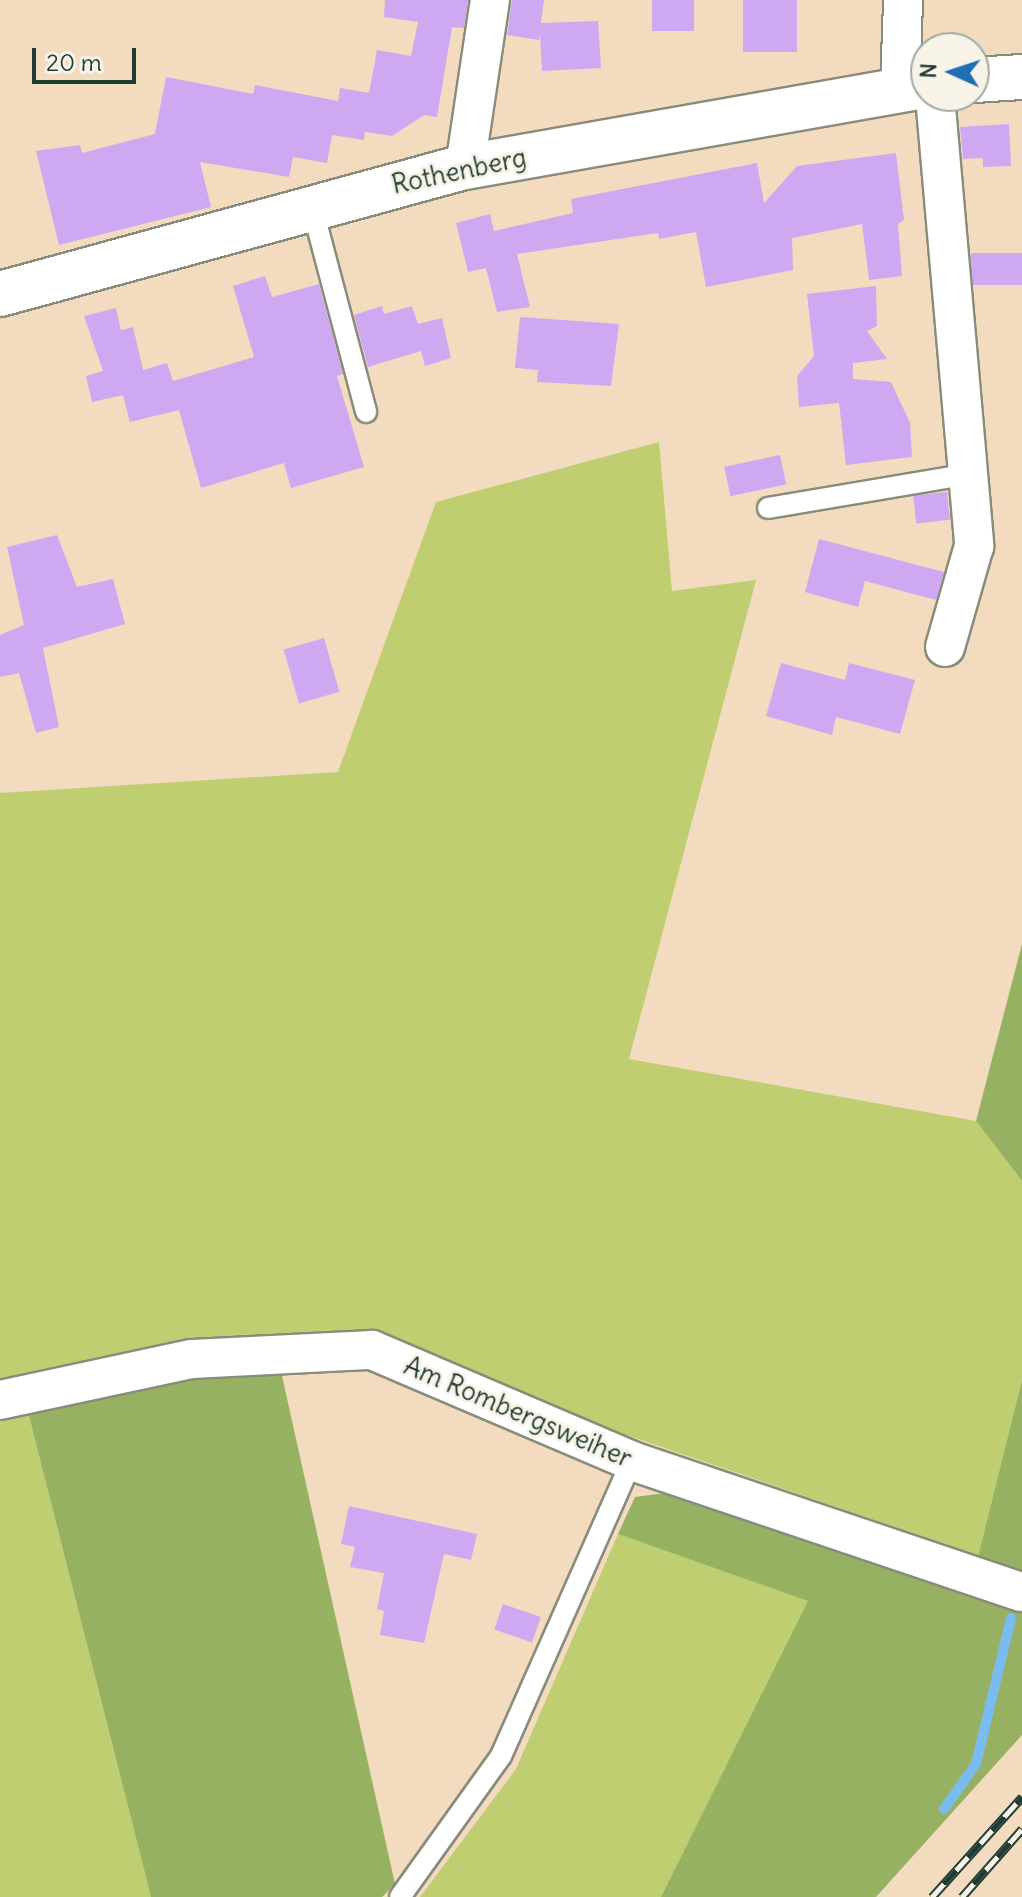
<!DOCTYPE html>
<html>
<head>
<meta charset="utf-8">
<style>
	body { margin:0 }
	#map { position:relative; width:1022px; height:1897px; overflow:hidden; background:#f3dbbf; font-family:Delius,sans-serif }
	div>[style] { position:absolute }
	.green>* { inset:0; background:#bfce70 }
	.forest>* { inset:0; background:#97b162 }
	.stream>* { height:10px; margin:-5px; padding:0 5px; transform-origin:5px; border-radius:5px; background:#7bbcf0 }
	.building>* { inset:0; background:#cea9f2; transform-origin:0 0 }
	.roads { filter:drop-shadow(2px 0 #898c7a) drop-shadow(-2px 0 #898c7a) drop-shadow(0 2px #898c7a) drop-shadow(0 -2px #898c7a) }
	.lane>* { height:20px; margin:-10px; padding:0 10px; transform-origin:10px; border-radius:10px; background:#fff }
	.street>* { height:38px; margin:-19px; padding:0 19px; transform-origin:19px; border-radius:19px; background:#fff }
	.secondary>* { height:44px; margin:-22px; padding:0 22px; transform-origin:22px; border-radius:22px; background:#fff }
	.rail>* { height:9px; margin-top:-4.5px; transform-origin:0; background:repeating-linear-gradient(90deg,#f7f3e8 0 18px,#1f3d34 0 36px); box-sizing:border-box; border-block:2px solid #1f3d34 }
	span { translate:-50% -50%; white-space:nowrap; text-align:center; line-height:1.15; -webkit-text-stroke:6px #f7f3e8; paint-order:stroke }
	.street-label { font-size:26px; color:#1f3d34 }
	.north { position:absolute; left:910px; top:32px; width:80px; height:80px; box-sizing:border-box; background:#f7f3e8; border:2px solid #a1aaa0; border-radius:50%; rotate:273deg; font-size:22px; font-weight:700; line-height:32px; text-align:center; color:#1f3d34 }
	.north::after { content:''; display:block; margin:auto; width:28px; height:36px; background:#1f6fb2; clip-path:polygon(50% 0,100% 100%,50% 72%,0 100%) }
	.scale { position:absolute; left:32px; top:48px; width:104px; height:36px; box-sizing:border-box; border:4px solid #1f3d34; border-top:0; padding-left:10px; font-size:24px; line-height:28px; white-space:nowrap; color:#1f3d34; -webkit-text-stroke:6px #f7f3e8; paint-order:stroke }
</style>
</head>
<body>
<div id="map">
	<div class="green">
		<i style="clip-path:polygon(659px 442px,672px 591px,756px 580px,629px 1059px,976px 1121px,1022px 1181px,1022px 1380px,980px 1556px,603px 1427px,373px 1332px,176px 1342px,0 1386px,0 793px,338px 772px,436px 502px)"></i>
		<i style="clip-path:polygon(27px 1408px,151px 1897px,0 1897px,0 1415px)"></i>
		<i style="clip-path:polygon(618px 1534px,809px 1601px,661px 1897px,420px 1897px,516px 1769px)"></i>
	</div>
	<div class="forest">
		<i style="clip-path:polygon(1022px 944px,1022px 1181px,976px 1121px)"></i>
		<i style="clip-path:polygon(280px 1367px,395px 1884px,382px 1897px,151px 1897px,27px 1408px,193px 1372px)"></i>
		<i style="clip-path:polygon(1022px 1380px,1022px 1735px,876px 1897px,661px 1897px,808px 1601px,618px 1534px,635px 1497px,672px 1492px,970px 1590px)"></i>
	</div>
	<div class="stream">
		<i style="left:944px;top:1809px;width:55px;rotate:-54.6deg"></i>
		<i style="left:976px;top:1764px;width:150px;rotate:-76.5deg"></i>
	</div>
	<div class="building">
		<i style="clip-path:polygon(385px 0,468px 0,464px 28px,452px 27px,437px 117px,424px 115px,392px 136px,365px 132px,364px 140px,332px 135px,327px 163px,293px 157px,289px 177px,200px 162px,211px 207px,59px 245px,36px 151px,80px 145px,82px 153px,155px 134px,166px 77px,253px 94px,255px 85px,338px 101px,340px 88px,369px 93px,377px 50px,411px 56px,418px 22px,384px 17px)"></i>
		<i style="clip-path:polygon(512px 0,544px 0,541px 23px,598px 21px,601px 68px,542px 71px,540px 34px,539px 40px,507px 35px)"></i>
		<i style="left:652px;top:0;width:42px;height:31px"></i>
		<i style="left:743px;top:0;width:54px;height:52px"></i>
		<i style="clip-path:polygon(1009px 124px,1011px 166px,983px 167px,983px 158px,963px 159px,960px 127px)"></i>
		<i style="clip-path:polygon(896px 153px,904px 220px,898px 224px,902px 276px,869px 280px,862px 224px,792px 238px,793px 270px,706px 287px,696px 232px,659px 239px,658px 233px,517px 254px,530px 307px,497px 312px,486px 268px,468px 272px,456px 223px,490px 214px,494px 231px,573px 213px,571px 199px,757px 163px,764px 203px,797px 166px)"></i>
		<i style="left:1022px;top:253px;width:32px;height:51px;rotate:90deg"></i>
		<i style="clip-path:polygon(265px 276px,272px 297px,319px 284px,343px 374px,337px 376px,364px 467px,291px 488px,284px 463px,201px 488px,179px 410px,130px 422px,123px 395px,92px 402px,86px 376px,103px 371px,84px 316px,116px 308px,121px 330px,133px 327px,143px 370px,167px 363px,173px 381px,254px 357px,233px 286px)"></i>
		<i style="clip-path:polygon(876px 286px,877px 326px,867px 331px,887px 359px,853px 363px,853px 379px,891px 382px,910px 423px,912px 457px,846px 465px,839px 403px,799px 407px,797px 376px,814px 356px,807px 294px)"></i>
		<i style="clip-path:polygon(382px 306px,384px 314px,412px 306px,418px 324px,442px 318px,451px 358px,425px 366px,421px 351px,368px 367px,354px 315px)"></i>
		<i style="clip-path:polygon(520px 317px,619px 324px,611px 386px,537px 382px,538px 370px,515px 368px)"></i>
		<i style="left:780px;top:455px;width:30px;height:57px;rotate:78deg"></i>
		<i style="left:947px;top:492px;width:28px;height:34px;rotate:84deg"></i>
		<i style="clip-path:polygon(57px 535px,77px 587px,113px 579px,125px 624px,43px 648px,59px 727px,36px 733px,19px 673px,0 677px,0 635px,24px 625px,7px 547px)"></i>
		<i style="clip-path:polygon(819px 539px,944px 572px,936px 600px,865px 581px,858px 607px,805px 592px)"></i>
		<i style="left:324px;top:638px;width:56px;height:42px;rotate:74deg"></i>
		<i style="clip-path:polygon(781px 663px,845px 680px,849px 663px,915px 680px,900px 734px,836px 717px,832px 735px,766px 716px)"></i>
		<i style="clip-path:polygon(349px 1506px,477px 1534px,471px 1560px,444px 1554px,424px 1643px,380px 1635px,384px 1611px,377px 1609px,384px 1573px,350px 1567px,355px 1547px,341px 1544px)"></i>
		<i style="left:503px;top:1604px;width:40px;height:27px;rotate:19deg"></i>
	</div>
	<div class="roads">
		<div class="lane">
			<i style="left:312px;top:207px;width:212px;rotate:75.2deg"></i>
			<i style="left:768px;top:508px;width:204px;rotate:-9.6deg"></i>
			<i style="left:400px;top:1897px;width:173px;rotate:-54.4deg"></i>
			<i style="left:501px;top:1756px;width:323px;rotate:-66.1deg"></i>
		</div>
		<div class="street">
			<i style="left:900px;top:88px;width:88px;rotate:-88deg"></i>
			<i style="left:935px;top:96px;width:452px;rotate:85deg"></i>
			<i style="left:974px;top:546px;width:105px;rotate:106deg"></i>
			<i style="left:465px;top:167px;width:169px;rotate:-81.5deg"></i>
			<i style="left:0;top:1400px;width:196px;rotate:-12.1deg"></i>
			<i style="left:192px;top:1359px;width:180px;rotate:-2.9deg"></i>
			<i style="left:372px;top:1350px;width:283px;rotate:23.1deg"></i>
			<i style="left:632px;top:1461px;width:411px;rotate:18.6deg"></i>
		</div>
		<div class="secondary">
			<i style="left:974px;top:80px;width:48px;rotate:-3.6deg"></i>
			<i style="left:0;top:294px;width:482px;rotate:-15.3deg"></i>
			<i style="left:465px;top:167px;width:468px;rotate:-10deg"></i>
		</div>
	</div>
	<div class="rail">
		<i style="left:932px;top:1897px;width:135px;rotate:-48deg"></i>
		<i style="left:962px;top:1897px;width:91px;rotate:-48.6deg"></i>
	</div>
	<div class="street-label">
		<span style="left:459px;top:171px;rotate:-12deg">Rothenberg</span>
		<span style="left:518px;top:1412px;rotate:23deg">Am Rombergsweiher</span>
	</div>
	<div class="north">N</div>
	<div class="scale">20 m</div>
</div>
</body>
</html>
